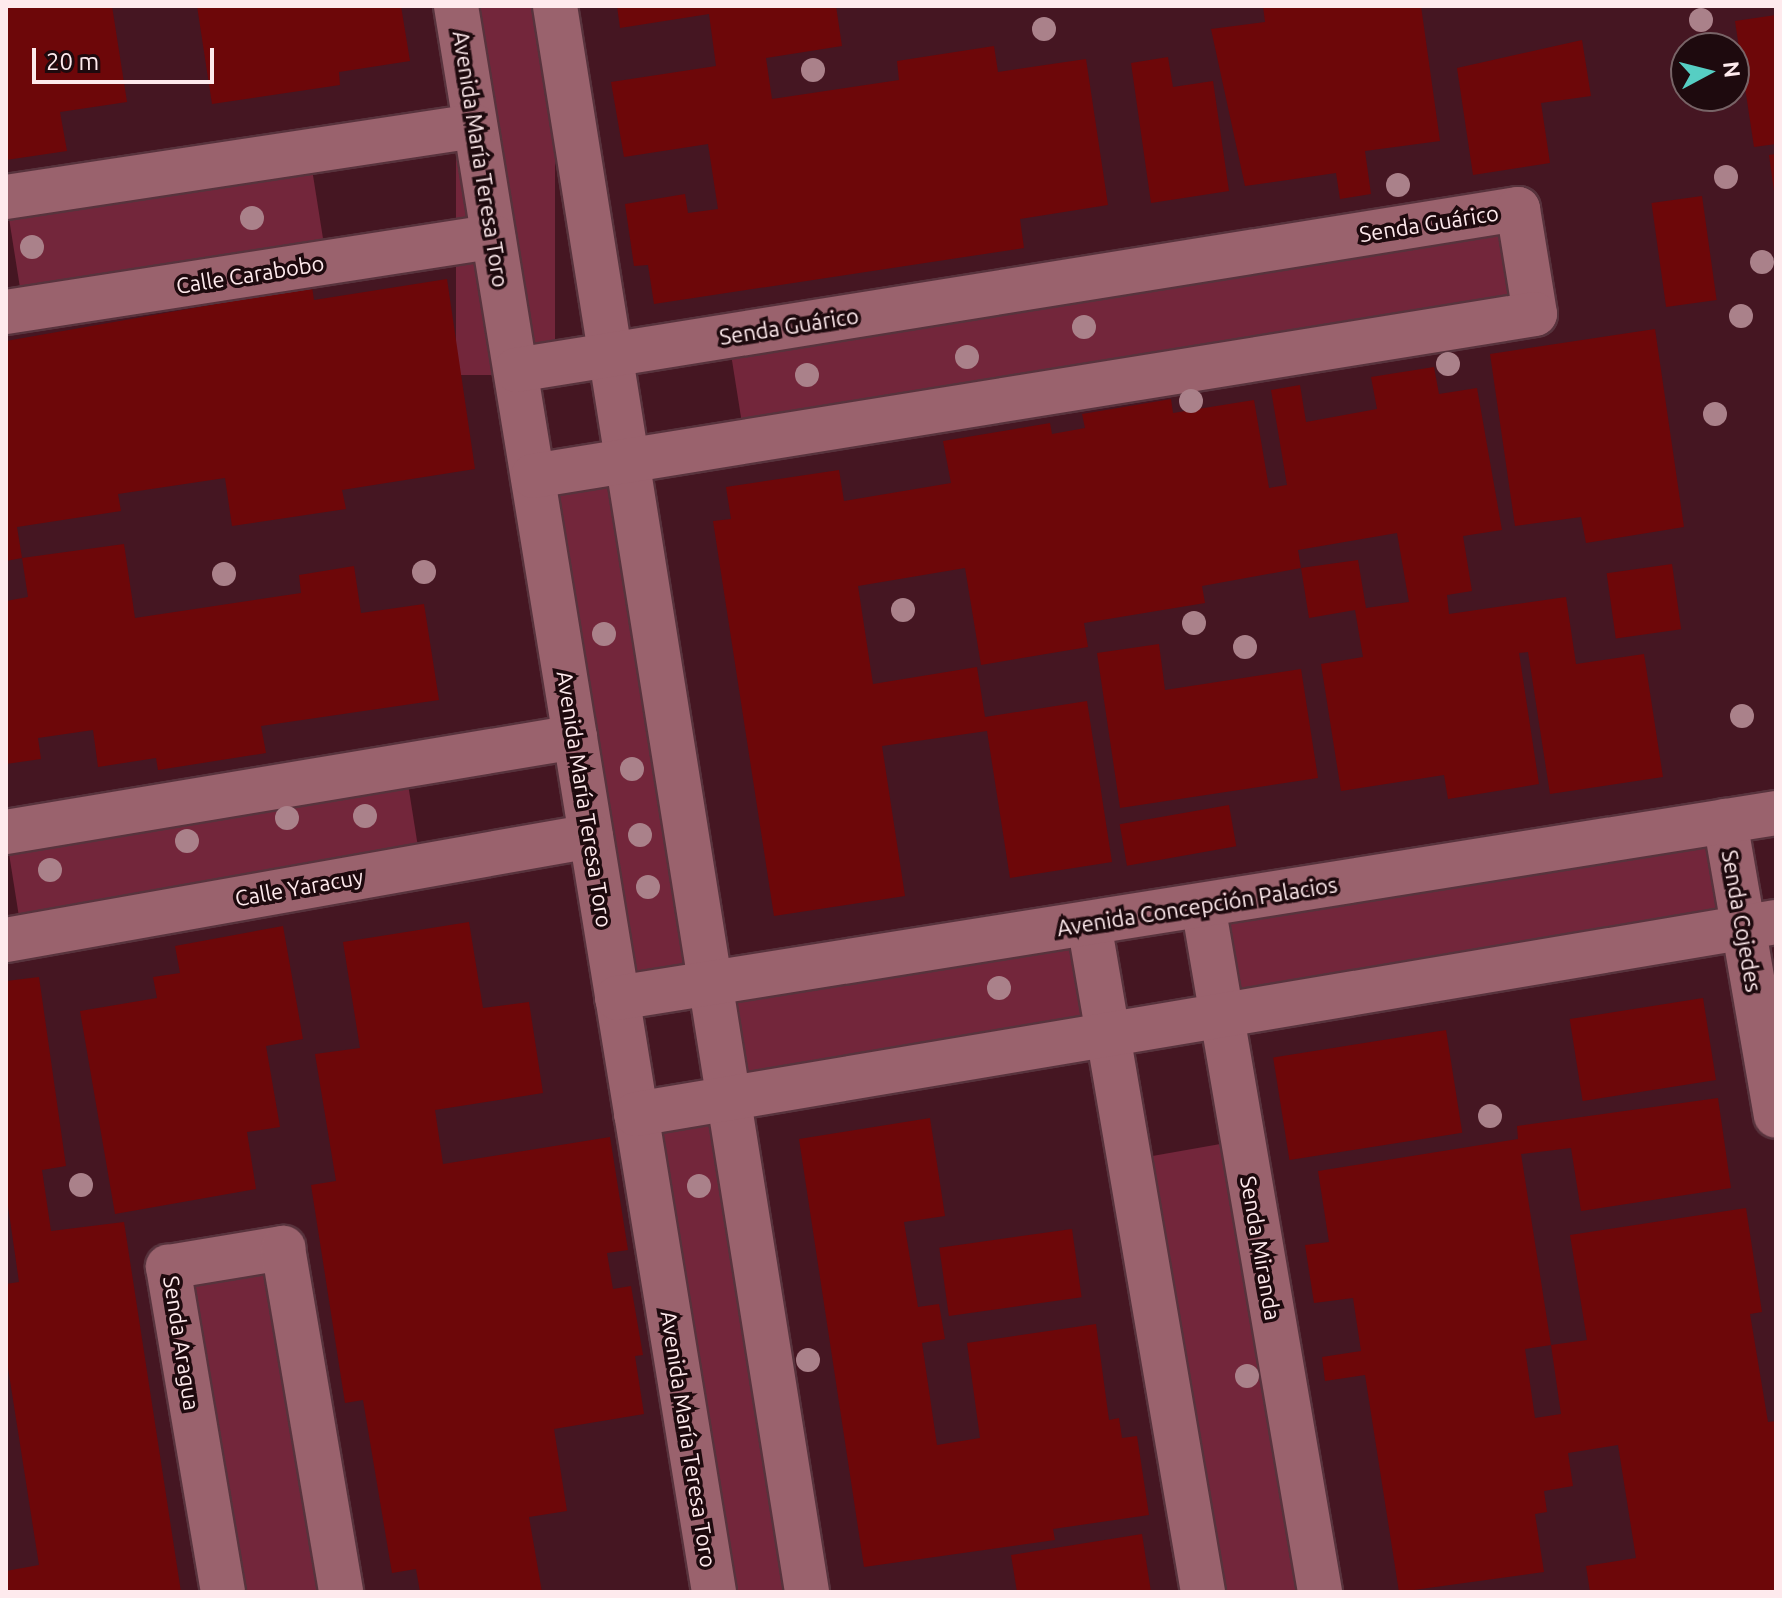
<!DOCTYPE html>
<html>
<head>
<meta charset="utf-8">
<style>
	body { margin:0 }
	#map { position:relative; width:1782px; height:1598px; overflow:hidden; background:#451622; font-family:Ubuntu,sans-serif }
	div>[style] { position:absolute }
	.green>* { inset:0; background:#73263b; transform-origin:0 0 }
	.building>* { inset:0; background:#6d0709; transform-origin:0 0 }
	.roads { filter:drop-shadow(2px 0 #58333d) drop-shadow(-2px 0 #58333d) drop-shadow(0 2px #58333d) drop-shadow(0 -2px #58333d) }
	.minor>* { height:44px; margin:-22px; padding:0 22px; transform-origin:22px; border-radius:22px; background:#9a626d }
	.trees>* { width:24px; height:24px; margin:-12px; border-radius:50%; background:#aa818a }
	span { translate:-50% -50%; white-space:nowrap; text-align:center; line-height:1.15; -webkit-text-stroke:7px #1e0a0e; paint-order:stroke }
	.street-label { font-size:22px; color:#feeaed }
	.frame { position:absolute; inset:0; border:8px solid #feeaed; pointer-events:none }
	.north { position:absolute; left:1670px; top:32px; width:80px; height:80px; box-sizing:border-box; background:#1e0a0e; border:2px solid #786467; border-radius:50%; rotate:83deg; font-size:22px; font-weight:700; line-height:32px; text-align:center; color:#feeaed }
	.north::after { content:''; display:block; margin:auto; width:28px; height:36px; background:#56cec3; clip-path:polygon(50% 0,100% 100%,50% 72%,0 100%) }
	.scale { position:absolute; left:32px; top:48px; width:182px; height:36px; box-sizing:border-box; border:4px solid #feeaed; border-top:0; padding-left:10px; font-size:24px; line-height:28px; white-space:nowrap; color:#feeaed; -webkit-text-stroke:6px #1e0a0e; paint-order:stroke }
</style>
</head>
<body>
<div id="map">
	<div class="green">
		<i style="left:456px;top:6px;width:99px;height:369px"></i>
		<i style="left:309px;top:150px;width:114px;height:307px;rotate:81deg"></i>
		<i style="left:1518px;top:209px;width:106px;height:800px;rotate:81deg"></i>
		<i style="clip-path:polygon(626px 462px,708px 983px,1089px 923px,1108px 1035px,727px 1099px,807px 1592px,713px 1592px,636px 1114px,727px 1099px,708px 984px,617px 998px,533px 476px)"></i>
		<i style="left:405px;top:765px;width:102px;height:405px;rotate:81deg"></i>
		<i style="left:1725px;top:821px;width:109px;height:529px;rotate:80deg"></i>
		<i style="left:1243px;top:1140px;width:459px;height:115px;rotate:80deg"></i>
		<i style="left:283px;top:1248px;width:349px;height:117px;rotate:80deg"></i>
	</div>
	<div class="building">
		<i style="clip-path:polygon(6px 6px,112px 6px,127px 102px,60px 112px,67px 151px,6px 160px)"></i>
		<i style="clip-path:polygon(197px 6px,401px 6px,410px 61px,339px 72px,340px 85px,212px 104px)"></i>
		<i style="clip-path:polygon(617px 6px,836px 6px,842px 46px,766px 58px,772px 99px,899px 80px,897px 61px,994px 46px,998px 72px,1086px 59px,1108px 205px,1020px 219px,1024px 248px,654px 304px,648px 265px,634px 266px,625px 204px,685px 194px,688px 213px,718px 209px,708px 144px,624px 157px,611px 82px,716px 66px,709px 14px,620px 28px)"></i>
		<i style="clip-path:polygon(1263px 6px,1421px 6px,1440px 141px,1365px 151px,1371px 194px,1340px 199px,1336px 173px,1245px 186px,1211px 29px,1265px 22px)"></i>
		<i style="clip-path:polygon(1776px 15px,1776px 144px,1754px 147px,1735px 21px)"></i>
		<i style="clip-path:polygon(1582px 40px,1591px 96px,1541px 103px,1550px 163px,1473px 175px,1457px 68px)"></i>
		<i style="clip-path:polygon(1168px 57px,1173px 87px,1213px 81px,1229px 191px,1151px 203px,1131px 63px)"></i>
		<i style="clip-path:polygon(1776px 154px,1776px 191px,1774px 191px,1769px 155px)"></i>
		<i style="left:1702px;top:196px;width:105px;height:51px;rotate:82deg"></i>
		<i style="clip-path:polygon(447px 279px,475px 469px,342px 490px,346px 509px,232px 526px,225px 478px,118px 494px,121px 511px,17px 527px,22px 558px,6px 561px,6px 341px,312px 287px,314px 300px)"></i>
		<i style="clip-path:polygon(1655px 329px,1684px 527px,1586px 543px,1581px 517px,1515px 526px,1490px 354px)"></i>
		<i style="clip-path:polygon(1434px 367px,1439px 394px,1477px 388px,1502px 530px,1463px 536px,1472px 591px,1447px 595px,1449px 614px,1566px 597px,1576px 664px,1644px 654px,1663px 777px,1550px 794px,1528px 652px,1519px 653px,1539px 784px,1448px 799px,1444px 775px,1341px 791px,1321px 664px,1363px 657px,1355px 610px,1309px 618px,1301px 568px,1358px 560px,1366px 608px,1409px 602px,1397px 533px,1298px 550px,1301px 568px,1202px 586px,1205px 603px,1084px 623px,1088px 647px,981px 665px,965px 568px,858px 586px,873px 684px,977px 667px,985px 717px,1087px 701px,1112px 862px,1010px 878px,987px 731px,882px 746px,905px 896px,774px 916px,713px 521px,731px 519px,726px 487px,839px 470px,844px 501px,951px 483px,943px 441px,1050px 423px,1052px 434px,1085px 428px,1082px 414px,1171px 399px,1173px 413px,1254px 400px,1269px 488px,1287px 485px,1271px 390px,1300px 385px,1306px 422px,1377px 409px,1371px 377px)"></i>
		<i style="clip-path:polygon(124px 544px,135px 618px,301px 593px,299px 575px,354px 566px,361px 613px,424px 604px,439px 700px,261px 726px,266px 753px,158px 770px,156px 758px,98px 767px,93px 730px,38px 738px,41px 759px,6px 764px,6px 601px,28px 597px,22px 558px)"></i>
		<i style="left:1672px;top:564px;width:66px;height:66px;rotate:82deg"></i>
		<i style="clip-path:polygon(1159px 644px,1165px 690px,1301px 669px,1318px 778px,1120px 808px,1097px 653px)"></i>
		<i style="left:1229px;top:805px;width:42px;height:111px;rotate:80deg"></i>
		<i style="clip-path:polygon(469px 922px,483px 1008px,529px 1002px,543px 1093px,435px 1110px,443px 1164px,610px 1137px,628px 1250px,607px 1253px,613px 1289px,631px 1286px,643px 1355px,635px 1356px,644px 1414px,554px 1429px,567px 1511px,529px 1517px,542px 1592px,420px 1592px,416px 1569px,392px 1573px,363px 1400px,345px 1403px,311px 1185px,336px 1181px,315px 1054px,360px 1048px,343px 942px)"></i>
		<i style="clip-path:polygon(283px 926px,303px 1039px,266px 1046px,280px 1127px,247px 1132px,256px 1189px,115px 1214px,80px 1011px,157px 998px,153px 977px,180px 973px,175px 946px)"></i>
		<i style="clip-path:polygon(39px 977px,66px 1166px,42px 1170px,51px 1231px,124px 1222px,181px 1592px,6px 1592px,6px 1571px,39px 1565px,6px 1355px,6px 1284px,19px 1282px,6px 1192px,6px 981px)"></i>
		<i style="left:1703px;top:998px;width:83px;height:135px;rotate:81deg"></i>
		<i style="left:1446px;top:1030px;width:104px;height:175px;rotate:81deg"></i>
		<i style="clip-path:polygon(1718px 1098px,1731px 1188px,1581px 1211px,1571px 1148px,1521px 1154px,1551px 1345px,1525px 1349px,1535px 1418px,1561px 1414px,1551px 1345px,1587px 1340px,1570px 1235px,1746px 1208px,1762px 1312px,1750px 1314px,1768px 1422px,1776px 1421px,1776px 1592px,1590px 1592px,1586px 1566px,1636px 1558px,1618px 1445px,1568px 1453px,1573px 1486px,1544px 1491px,1547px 1512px,1535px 1514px,1544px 1572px,1399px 1592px,1365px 1375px,1325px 1381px,1322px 1357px,1361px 1351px,1353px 1298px,1314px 1303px,1305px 1245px,1329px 1242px,1318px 1171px,1518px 1139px,1517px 1126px)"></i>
		<i style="clip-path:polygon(930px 1118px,945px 1216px,904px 1222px,918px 1307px,939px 1304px,945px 1339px,922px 1343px,937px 1445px,980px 1438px,967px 1343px,1096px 1324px,1109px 1420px,1119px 1418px,1122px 1438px,1137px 1436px,1149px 1515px,1053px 1529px,1055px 1540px,864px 1567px,799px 1139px)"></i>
		<i style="left:1072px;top:1229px;width:69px;height:134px;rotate:82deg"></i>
		<i style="clip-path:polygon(1142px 1534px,1151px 1592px,1017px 1592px,1011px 1555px)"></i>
	</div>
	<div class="roads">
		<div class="minor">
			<i style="left:456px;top:6px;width:1607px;rotate:80.76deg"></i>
			<i style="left:555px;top:6px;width:1606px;rotate:80.97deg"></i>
			<i style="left:6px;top:197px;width:474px;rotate:-8.6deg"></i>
			<i style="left:6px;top:312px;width:493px;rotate:-8.8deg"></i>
			<i style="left:516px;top:370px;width:1015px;rotate:-9.13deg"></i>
			<i style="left:1518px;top:209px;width:106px;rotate:80.8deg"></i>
			<i style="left:1535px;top:314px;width:1015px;rotate:170.82deg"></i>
			<i style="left:1725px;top:821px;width:299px;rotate:80.2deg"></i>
			<i style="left:6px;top:832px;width:577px;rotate:-9.48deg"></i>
			<i style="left:1203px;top:905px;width:697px;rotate:80.33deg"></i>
			<i style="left:1089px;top:923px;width:679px;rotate:80.33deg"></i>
			<i style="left:6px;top:940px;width:594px;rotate:-10.08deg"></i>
			<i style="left:617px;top:998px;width:1174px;rotate:-9.07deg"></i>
			<i style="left:636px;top:1114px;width:1156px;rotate:-9.56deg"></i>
			<i style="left:223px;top:1592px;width:330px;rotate:-99.6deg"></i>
			<i style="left:168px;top:1267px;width:117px;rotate:-9.4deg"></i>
			<i style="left:283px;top:1248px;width:349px;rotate:80.4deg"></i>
		</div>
	</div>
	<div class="trees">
		<i style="left:1701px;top:20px"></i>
		<i style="left:1044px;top:29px"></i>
		<i style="left:813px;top:70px"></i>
		<i style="left:1726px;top:177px"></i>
		<i style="left:1398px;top:185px"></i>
		<i style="left:252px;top:218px"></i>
		<i style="left:32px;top:247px"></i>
		<i style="left:1762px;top:262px"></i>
		<i style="left:1741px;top:316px"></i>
		<i style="left:1084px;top:327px"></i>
		<i style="left:967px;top:357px"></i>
		<i style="left:1448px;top:364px"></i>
		<i style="left:807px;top:375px"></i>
		<i style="left:1191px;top:401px"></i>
		<i style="left:1715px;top:414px"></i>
		<i style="left:424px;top:572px"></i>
		<i style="left:224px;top:574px"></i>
		<i style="left:903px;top:610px"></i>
		<i style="left:1194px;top:623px"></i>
		<i style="left:604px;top:634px"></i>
		<i style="left:1245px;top:647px"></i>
		<i style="left:1742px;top:716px"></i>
		<i style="left:632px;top:769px"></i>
		<i style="left:365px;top:816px"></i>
		<i style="left:287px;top:818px"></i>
		<i style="left:640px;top:835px"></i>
		<i style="left:187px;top:841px"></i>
		<i style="left:50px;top:870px"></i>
		<i style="left:648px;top:887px"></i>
		<i style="left:999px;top:988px"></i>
		<i style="left:1490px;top:1116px"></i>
		<i style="left:81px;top:1185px"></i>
		<i style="left:699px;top:1186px"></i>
		<i style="left:808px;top:1360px"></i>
		<i style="left:1247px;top:1376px"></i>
	</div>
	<div class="street-label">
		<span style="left:481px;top:159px;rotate:81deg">Avenida María Teresa Toro</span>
		<span style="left:1429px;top:223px;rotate:-9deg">Senda Guárico</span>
		<span style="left:250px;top:274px;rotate:-9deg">Calle Carabobo</span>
		<span style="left:789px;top:326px;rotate:-9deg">Senda Guárico</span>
		<span style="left:585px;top:799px;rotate:81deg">Avenida María Teresa Toro</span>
		<span style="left:299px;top:887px;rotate:-10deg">Calle Yaracuy</span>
		<span style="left:1197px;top:906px;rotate:-9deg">Avenida Concepción Palacios</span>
		<span style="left:1742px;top:921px;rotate:80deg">Senda Cojedes</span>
		<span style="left:1261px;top:1248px;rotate:80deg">Senda Miranda</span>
		<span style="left:182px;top:1343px;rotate:81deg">Senda Aragua</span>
		<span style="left:689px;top:1439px;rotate:81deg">Avenida María Teresa Toro</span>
	</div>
	<div class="frame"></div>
	<div class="north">N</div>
	<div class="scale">20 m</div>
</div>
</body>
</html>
